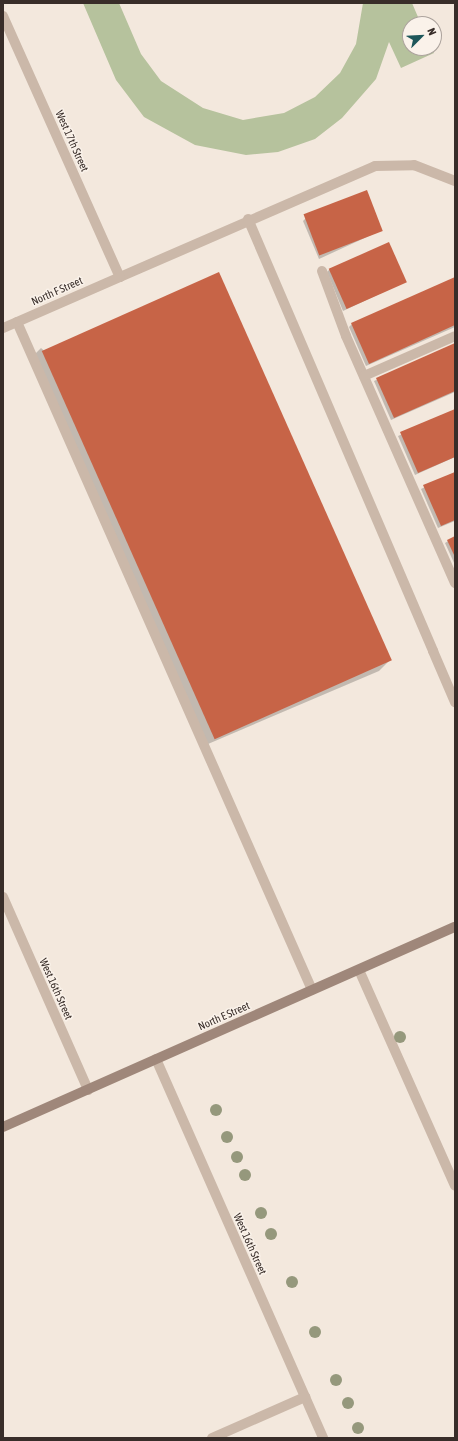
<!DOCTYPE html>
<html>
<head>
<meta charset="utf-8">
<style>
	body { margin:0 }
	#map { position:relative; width:458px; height:1441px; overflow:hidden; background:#f3e8dd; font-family:"Asap Condensed",sans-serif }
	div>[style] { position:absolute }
	.green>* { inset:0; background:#b6c29d }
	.shadow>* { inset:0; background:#0003 }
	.building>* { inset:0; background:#c76447; transform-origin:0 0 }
	.lane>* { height:10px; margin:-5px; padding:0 5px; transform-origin:5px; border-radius:5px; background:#cbb8a9 }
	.street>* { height:10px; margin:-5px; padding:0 5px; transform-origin:5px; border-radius:5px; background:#cbb8a9 }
	.secondary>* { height:10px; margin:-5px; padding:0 5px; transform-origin:5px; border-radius:5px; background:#9f877a }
	.trees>* { width:12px; height:12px; margin:-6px; border-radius:50%; background:#95987c }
	span { translate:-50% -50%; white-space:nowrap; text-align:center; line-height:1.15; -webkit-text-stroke:3px #faf2ea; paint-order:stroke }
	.street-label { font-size:11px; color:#382d29 }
	.frame { position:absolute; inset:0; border:4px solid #382d29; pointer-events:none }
	.north { position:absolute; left:402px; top:16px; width:40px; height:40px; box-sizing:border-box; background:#faf2ea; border:1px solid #aca39d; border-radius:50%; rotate:66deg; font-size:11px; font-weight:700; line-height:16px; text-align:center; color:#382d29 }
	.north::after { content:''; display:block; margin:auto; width:14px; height:18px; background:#1e575a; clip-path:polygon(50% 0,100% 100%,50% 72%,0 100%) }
</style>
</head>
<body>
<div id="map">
	<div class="green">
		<i style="clip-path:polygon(83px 3px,119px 3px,141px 54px,161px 81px,203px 108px,243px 120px,284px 113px,315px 97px,340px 73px,356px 44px,363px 3px,412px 3px,421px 24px,410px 24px,410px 48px,432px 48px,434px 53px,401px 68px,389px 42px,376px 79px,342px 118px,315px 139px,278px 152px,246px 155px,195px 145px,144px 117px,116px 80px)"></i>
	</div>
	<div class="shadow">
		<i style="clip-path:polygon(306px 218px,382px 230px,319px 259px,303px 221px)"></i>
		<i style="clip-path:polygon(329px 270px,405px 282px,343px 311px,327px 272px)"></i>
		<i style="clip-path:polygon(455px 278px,455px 327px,366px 366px,349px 327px,352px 324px)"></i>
		<i style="clip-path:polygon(455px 344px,455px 392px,391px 420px,374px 381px)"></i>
		<i style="clip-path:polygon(41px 348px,389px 661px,379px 671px,201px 747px,31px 358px)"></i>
		<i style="clip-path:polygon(455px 410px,455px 457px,415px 475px,398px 436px)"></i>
		<i style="clip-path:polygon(455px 472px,455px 521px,438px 528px,421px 489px)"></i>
		<i style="clip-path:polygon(455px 537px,455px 565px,445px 543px)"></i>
	</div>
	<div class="building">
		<i style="left:367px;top:190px;width:44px;height:68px;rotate:69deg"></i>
		<i style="left:389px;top:242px;width:44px;height:66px;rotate:66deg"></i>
		<i style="left:219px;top:272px;width:425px;height:194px;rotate:66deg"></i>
		<i style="clip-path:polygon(455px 277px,455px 325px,369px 364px,351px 323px)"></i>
		<i style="clip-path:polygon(455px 343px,455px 391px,394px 418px,376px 378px)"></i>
		<i style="clip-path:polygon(455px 409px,455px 457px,418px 473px,400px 432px)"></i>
		<i style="clip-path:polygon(455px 472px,455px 520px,441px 526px,423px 485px)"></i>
		<i style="clip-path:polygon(455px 536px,455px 557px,447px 540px)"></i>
	</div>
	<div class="lane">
		<i style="left:248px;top:219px;width:470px;rotate:66.8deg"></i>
		<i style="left:322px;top:271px;width:69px;rotate:69.7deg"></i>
		<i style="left:346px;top:336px;width:270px;rotate:66.2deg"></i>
		<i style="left:120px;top:277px;width:278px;rotate:-23.5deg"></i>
		<i style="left:375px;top:166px;width:39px;rotate:-1deg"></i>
		<i style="left:414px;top:165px;width:44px;rotate:21.3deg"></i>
		<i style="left:17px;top:322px;width:730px;rotate:66.17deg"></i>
		<i style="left:364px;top:376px;width:99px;rotate:-23.7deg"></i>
		<i style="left:359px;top:970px;width:236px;rotate:66deg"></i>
	</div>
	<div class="street">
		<i style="left:3px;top:16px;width:286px;rotate:65.9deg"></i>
		<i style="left:120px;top:277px;width:128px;rotate:156.4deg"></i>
		<i style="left:433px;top:651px;width:56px;rotate:66.7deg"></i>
		<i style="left:3px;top:897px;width:211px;rotate:66.2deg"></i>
		<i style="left:156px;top:1059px;width:414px;rotate:66.2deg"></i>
		<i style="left:212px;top:1438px;width:102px;rotate:-23.8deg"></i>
	</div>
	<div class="secondary">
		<i style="left:3px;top:1127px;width:494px;rotate:-23.9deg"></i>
	</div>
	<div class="trees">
		<i style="left:400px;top:1037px"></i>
		<i style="left:216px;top:1110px"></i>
		<i style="left:227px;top:1137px"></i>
		<i style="left:237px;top:1157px"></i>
		<i style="left:245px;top:1175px"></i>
		<i style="left:261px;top:1213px"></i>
		<i style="left:271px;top:1234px"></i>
		<i style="left:292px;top:1282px"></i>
		<i style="left:315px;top:1332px"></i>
		<i style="left:336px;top:1380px"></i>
		<i style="left:348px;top:1403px"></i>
		<i style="left:358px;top:1428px"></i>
	</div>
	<div class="street-label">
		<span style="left:72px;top:141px;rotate:66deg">West 17th Street</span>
		<span style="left:57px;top:291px;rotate:-24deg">North F Street</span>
		<span style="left:56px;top:989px;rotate:66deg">West 16th Street</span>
		<span style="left:224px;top:1016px;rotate:-24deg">North E Street</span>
		<span style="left:250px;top:1244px;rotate:66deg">West 16th Street</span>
	</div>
	<div class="frame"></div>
	<div class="north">N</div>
</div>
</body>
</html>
